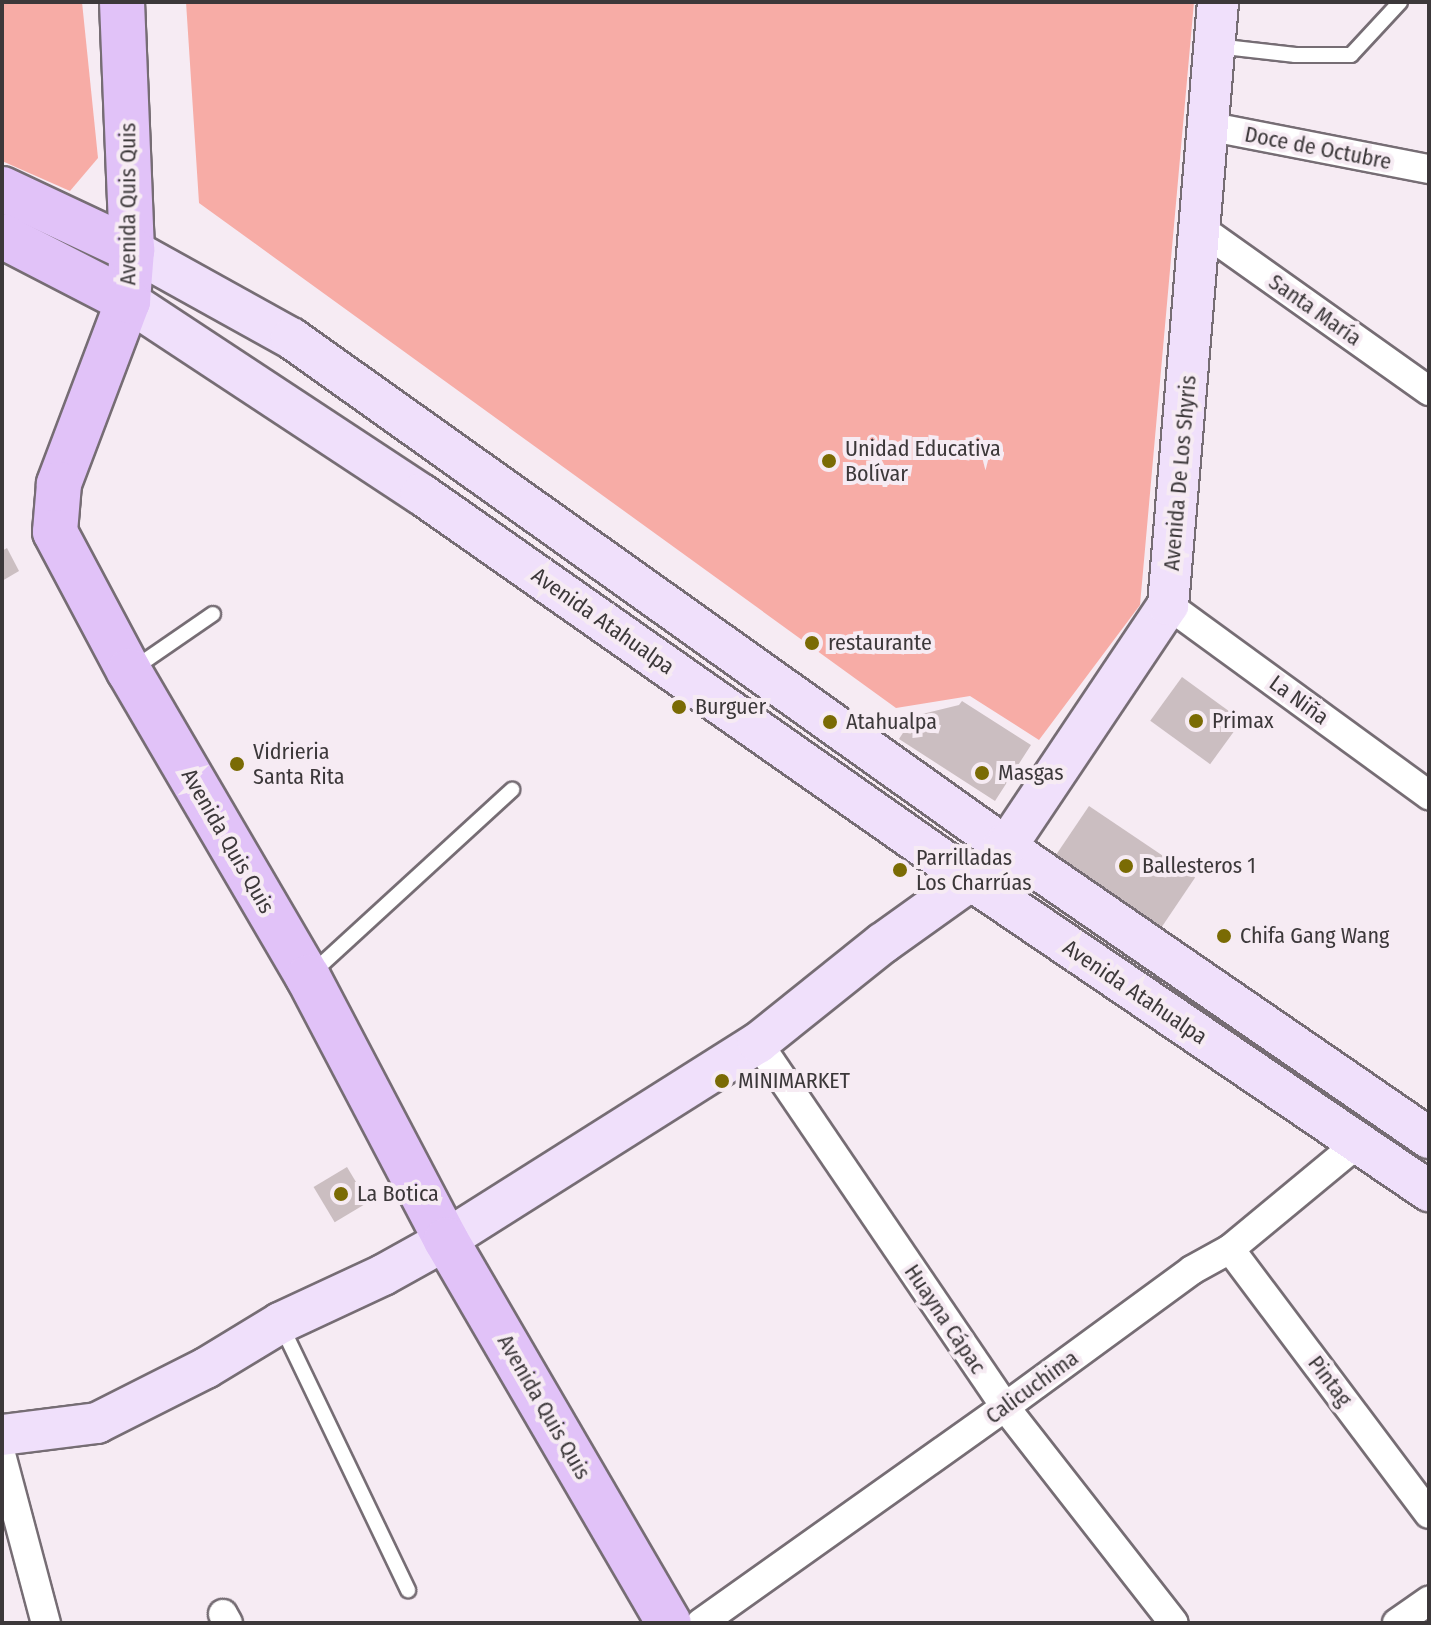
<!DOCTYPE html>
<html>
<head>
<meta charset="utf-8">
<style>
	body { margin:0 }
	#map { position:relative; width:1431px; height:1625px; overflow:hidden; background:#f6ebf3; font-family:"Fira Sans Condensed",sans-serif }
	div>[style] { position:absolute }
	.green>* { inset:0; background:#f7aca6 }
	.building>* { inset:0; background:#cbbec1; transform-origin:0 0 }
	.roads { filter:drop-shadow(2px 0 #766d74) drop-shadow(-2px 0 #766d74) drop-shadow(0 2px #766d74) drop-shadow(0 -2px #766d74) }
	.lane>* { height:14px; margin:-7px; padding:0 7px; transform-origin:7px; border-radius:7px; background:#fff }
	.street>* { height:28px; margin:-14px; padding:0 14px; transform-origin:14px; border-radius:14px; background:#fff }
	.secondary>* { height:40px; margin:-20px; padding:0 20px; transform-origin:20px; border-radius:20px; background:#f0e0fb }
	.primary>* { height:44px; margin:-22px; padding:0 22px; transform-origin:22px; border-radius:22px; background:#e1c2f8 }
	.dots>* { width:22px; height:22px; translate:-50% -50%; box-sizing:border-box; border:4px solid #f6ebf3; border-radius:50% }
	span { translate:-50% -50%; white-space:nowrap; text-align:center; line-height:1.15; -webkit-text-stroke:8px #f6ebf3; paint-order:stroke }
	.street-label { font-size:22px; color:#3c383a }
	.poi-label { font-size:22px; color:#3c383a }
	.left { translate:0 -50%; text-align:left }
	.frame { position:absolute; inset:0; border:4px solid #3c383a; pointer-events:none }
</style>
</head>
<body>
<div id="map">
	<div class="green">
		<i style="clip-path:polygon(2px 2px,82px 2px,98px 158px,70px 191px,2px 161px)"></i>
		<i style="clip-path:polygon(186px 2px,1194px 2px,1140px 605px,1039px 740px,970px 696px,896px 708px,199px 203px)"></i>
	</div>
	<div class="building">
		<i style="clip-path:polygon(7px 548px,19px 571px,2px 581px,2px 551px)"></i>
		<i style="left:1182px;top:677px;width:74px;height:54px;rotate:36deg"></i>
		<i style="clip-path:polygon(962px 701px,1031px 745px,995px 801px,899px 739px,914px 716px,959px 705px)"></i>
		<i style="left:1089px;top:806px;width:128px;height:60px;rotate:34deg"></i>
		<i style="left:347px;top:1167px;width:41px;height:39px;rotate:59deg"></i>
	</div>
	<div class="roads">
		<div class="lane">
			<i style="left:1216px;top:46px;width:80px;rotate:6.5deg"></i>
			<i style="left:1295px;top:55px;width:56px"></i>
			<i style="left:1351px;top:55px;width:72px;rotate:-47.2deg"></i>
			<i style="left:133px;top:669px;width:97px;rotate:-34.5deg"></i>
			<i style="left:311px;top:974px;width:273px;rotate:-42.5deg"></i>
			<i style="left:282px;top:1327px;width:292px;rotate:64.4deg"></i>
		</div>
		<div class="street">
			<i style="left:1207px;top:126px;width:226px;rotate:11deg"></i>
			<i style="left:1201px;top:229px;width:280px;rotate:35.4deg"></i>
			<i style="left:1168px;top:605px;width:323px;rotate:36.1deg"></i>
			<i style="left:758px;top:1043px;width:440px;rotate:55.8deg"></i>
			<i style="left:1005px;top:1407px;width:274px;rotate:52deg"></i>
			<i style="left:1230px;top:1249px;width:331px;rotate:53.1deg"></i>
			<i style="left:2px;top:1458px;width:171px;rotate:75.1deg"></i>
			<i style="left:223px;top:1614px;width:10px;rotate:61deg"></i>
			<i style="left:701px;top:1623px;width:373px;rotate:-35.4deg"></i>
			<i style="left:1005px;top:1407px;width:232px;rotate:-36.2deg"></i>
			<i style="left:1192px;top:1270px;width:43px;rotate:-28.9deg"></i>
			<i style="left:1230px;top:1249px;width:165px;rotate:-39.6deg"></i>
			<i style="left:1397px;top:1623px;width:39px;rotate:-35deg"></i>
		</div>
		<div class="secondary">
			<i style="left:132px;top:250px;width:182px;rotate:29deg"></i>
			<i style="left:291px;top:338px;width:874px;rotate:35.45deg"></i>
			<i style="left:1003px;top:845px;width:517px;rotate:34.52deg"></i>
			<i style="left:128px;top:301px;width:351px;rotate:33.4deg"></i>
			<i style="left:421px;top:494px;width:672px;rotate:35.06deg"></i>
			<i style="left:971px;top:880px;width:554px;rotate:34.18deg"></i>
			<i style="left:2px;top:1435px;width:96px;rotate:-7.2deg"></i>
			<i style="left:97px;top:1423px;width:122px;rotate:-26.8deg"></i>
			<i style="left:206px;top:1368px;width:87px;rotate:-31.3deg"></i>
			<i style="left:280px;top:1323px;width:114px;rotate:-25deg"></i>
			<i style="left:383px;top:1275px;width:72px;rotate:-29.1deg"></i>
			<i style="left:446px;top:1240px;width:369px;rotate:-32.3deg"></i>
			<i style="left:758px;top:1043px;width:160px;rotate:-38.7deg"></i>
			<i style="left:883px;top:943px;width:108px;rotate:-35.6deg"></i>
			<i style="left:971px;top:880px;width:48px;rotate:-43.3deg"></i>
			<i style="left:1006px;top:847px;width:291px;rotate:-56.2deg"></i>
			<i style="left:1168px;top:605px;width:605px;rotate:-85.26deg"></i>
		</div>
		<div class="primary">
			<i style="left:122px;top:2px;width:248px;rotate:87.7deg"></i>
			<i style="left:132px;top:250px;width:51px;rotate:94.5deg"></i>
			<i style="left:128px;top:301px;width:196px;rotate:110.7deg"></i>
			<i style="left:59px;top:484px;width:48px;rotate:94.8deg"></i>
			<i style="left:55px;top:532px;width:157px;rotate:62deg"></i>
			<i style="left:129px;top:671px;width:355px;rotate:59.7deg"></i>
			<i style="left:308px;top:977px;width:297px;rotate:62.3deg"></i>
			<i style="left:446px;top:1240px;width:443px;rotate:59.8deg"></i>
			<i style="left:2px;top:189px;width:144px;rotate:25.1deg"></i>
			<i style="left:2px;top:236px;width:142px;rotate:27.3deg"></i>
		</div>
	</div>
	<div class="dots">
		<i style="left:829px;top:461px;background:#7a6b04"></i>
		<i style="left:812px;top:643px;background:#7a6b04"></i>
		<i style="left:679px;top:707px;background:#7a6b04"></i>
		<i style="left:1196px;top:721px;background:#7a6b04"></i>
		<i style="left:830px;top:722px;background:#7a6b04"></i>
		<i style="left:237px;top:764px;background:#7a6b04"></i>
		<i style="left:982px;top:773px;background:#7a6b04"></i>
		<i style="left:1126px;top:866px;background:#7a6b04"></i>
		<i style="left:900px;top:870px;background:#7a6b04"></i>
		<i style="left:1224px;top:936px;background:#7a6b04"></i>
		<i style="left:722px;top:1081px;background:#7a6b04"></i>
		<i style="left:341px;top:1194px;background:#7a6b04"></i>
	</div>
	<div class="street-label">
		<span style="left:1318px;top:148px;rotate:11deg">Doce de Octubre</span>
		<span style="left:128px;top:204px;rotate:-90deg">Avenida Quis Quis</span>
		<span style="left:1315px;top:310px;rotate:35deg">Santa María</span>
		<span style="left:1180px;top:473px;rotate:-85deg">Avenida De Los Shyris</span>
		<span style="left:603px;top:621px;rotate:35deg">Avenida Atahualpa</span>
		<span style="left:1299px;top:700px;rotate:36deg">La Niña</span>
		<span style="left:228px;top:841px;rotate:60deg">Avenida Quis Quis</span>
		<span style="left:1135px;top:992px;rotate:34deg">Avenida Atahualpa</span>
		<span style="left:945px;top:1319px;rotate:56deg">Huayna Cápac</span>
		<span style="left:1330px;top:1381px;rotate:53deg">Pintag</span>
		<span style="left:1032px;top:1387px;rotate:-36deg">Calicuchima</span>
		<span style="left:544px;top:1407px;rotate:60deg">Avenida Quis Quis</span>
	</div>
	<div class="poi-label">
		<span class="left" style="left:845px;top:461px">Unidad Educativa<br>Bolívar</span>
		<span class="left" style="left:828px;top:643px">restaurante</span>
		<span class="left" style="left:695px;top:707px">Burguer</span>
		<span class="left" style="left:1212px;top:721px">Primax</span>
		<span class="left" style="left:846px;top:722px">Atahualpa</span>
		<span class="left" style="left:253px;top:764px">Vidrieria<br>Santa Rita</span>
		<span class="left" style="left:998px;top:773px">Masgas</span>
		<span class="left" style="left:916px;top:870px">Parrilladas<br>Los Charrúas</span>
		<span class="left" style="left:1142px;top:866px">Ballesteros 1</span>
		<span class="left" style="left:1240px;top:936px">Chifa Gang Wang</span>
		<span class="left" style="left:738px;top:1081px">MINIMARKET</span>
		<span class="left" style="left:357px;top:1194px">La Botica</span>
	</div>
	<div class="frame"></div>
</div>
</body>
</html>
